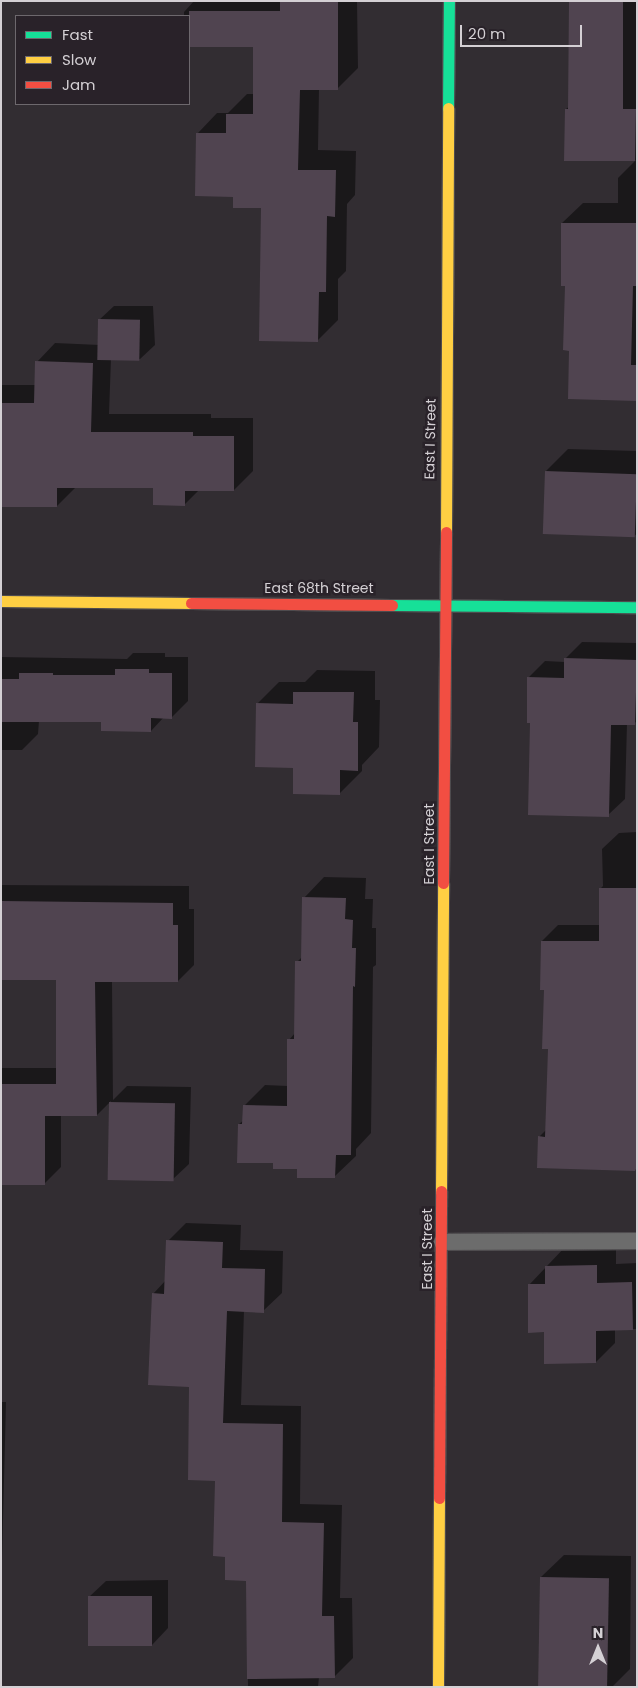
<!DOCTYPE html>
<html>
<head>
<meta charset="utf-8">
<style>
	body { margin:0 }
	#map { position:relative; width:638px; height:1688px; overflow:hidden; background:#322d32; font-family:Poppins,sans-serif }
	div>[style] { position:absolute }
	.shadow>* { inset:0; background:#0007 }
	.building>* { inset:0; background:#504450; transform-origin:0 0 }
	.roads { filter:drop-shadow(1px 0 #4e4b4e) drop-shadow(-1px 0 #4e4b4e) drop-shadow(0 1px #4e4b4e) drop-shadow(0 -1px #4e4b4e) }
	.lane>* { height:16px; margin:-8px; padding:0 8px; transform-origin:8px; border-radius:8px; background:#6c6c6c }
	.fast>* { height:11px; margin:-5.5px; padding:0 5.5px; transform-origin:5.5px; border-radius:5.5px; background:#16e098 }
	.slow>* { height:11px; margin:-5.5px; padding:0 5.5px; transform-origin:5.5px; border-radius:5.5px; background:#ffcf43 }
	.jam>* { height:11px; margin:-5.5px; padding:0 5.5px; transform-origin:5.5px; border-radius:5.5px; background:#f24e42 }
	span { translate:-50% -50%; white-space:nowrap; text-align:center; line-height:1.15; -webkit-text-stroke:5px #292229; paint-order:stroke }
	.street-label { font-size:14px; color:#d4d0d4 }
	.frame { position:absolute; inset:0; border:2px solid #d4d0d4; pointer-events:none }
	.legend { position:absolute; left:15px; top:15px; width:175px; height:90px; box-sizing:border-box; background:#292229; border:1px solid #6d686d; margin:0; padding:6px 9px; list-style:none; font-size:15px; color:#d4d0d4 }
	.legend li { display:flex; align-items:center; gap:10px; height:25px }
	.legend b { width:25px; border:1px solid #6d686d }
	.north { position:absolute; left:573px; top:1623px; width:50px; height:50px; -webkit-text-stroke:4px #292229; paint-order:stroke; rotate:0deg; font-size:14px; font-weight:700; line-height:20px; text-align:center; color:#d4d0d4 }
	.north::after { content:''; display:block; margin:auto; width:18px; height:22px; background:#d4d0d4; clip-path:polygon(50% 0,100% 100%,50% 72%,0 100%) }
	.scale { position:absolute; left:460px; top:25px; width:122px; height:22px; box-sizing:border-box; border:2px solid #d4d0d4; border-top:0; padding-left:6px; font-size:15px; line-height:18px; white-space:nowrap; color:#d4d0d4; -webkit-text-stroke:4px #292229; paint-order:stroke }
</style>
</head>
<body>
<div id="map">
	<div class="shadow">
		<i style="clip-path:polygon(194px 1px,357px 1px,358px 68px,338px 88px,319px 89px,318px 150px,356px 151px,355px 195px,347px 204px,346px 271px,338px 279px,338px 320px,318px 340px,262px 207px,234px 196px,198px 133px,217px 113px,228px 113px,247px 94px,254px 94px,254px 46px,189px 46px,189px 16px,184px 16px,184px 12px)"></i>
		<i style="clip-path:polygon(570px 1px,637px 1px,637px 399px,570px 350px,562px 223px,583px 203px,618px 203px,618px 178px,636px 160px,566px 159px,566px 109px,570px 106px)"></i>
		<i style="clip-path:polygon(114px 306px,153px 306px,155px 345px,140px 359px,111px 359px,109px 414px,211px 414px,211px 418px,253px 418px,253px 471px,234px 490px,199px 490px,184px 505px,154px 486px,75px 488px,57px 506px,1px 483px,1px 385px,36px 385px,37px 362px,55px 343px,100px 345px,99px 320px)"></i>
		<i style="clip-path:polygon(568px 449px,637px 451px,637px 536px,546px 471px)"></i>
		<i style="clip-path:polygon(582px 642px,637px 643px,637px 722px,627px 724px,625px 799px,608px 815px,531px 722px,528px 678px,545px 661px,565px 662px,565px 659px)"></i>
		<i style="clip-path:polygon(133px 653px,165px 653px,165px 657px,188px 657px,188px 701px,171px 718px,164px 717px,151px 731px,102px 721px,39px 721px,38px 734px,22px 750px,1px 750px,1px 657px,127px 659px)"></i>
		<i style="clip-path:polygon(317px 670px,375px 671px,375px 700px,380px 700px,379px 747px,362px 765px,362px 771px,340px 793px,294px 767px,257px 704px,279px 682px,305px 682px)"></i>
		<i style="clip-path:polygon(637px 832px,637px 1168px,635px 1170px,539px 1137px,547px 1129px,550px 1048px,542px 941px,558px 925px,600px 925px,600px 889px,603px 886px,602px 849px,619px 833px)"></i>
		<i style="clip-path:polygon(324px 877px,366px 878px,365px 899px,373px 899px,372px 928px,376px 928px,376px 965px,373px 967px,371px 1133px,356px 1149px,356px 1156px,335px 1176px,274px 1162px,239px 1124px,244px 1120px,244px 1106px,265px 1085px,288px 1086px,289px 1040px,295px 1033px,297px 962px,303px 956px,304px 898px)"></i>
		<i style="clip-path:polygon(1px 885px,189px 886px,189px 909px,194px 909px,194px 965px,178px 981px,112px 981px,113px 1100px,127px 1086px,191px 1087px,189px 1164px,172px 1180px,109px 1178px,111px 1101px,97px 1115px,61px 1115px,61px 1167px,44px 1184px,1px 1184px,1px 1068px,57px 1068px,57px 979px,1px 979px)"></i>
		<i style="clip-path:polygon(186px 1223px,241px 1225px,240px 1250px,283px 1251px,282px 1293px,263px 1311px,244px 1311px,241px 1405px,301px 1406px,300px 1504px,342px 1505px,340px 1598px,352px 1598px,353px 1658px,334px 1677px,319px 1677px,318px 1687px,248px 1687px,247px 1580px,226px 1556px,216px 1479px,191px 1385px,153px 1294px,166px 1280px,168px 1241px)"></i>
		<i style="clip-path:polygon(616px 1246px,616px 1264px,637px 1263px,637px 1329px,615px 1329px,615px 1343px,596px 1362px,545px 1331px,529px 1285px,565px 1247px)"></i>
		<i style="clip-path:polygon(1px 1402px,6px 1402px,1px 1600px)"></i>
		<i style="clip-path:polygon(564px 1555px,631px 1556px,630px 1669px,612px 1687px,540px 1687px,541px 1577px)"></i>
		<i style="clip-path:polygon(168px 1580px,168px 1628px,152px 1645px,89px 1597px,106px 1581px)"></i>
	</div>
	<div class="building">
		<i style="clip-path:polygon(280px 1px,338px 1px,338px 90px,300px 90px,298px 170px,336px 170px,335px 217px,327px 216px,326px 292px,319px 292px,318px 342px,259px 341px,261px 208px,233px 208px,233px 197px,195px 196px,196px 133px,226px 133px,226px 114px,253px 114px,253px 47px,189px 47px,189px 11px,280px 11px)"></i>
		<i style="clip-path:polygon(569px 1px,623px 1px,623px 109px,636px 109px,635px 161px,564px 161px,565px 109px,568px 109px)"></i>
		<i style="clip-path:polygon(561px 223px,637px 223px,637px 286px,633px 286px,631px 365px,637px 365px,637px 401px,568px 399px,569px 351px,563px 350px,565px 286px,561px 286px)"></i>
		<i style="left:98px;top:319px;width:42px;height:41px;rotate:1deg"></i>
		<i style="clip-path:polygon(35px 361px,93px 363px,91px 432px,193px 432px,193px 436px,234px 436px,234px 491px,185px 491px,185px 506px,153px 505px,153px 488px,57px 488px,57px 507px,1px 507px,1px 403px,34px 403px)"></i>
		<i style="left:545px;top:471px;width:92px;height:63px;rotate:2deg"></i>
		<i style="clip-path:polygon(564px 658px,637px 660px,635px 725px,611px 725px,609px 817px,528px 815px,530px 723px,527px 723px,527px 677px,564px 678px)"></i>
		<i style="clip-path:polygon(115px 669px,149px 669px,149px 673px,172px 673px,172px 719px,151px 718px,151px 732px,101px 731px,101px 722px,1px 722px,1px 679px,19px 679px,19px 673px,53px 673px,53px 675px,115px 675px)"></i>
		<i style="clip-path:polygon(293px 692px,354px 692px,353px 722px,358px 722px,358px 771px,340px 770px,340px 795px,293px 794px,293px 768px,255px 767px,256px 703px,293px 704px)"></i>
		<i style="clip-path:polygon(599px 888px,637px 888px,637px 1167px,635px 1171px,537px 1168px,538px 1136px,545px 1137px,548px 1049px,542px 1049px,544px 990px,540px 990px,541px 941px,599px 941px)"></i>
		<i style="clip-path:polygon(302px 897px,346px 898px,345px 919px,353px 920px,352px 948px,356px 948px,355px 987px,353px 986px,351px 1155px,336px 1155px,335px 1178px,297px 1178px,297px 1169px,273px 1169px,273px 1163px,237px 1163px,238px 1124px,242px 1124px,243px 1105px,287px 1106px,287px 1039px,294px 1039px,295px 961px,301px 961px)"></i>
		<i style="clip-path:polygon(1px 901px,173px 903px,173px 925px,178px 925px,178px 982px,95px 982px,97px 1116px,45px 1116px,45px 1185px,1px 1185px,1px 1084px,56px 1084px,56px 980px,1px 980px)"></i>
		<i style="left:109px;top:1102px;width:66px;height:78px;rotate:1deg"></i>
		<i style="clip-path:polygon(166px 1240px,223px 1242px,222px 1268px,265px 1269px,264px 1313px,227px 1311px,223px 1423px,283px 1424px,282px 1522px,324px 1523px,322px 1616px,334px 1616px,335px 1678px,247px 1679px,246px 1581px,225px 1580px,225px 1557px,213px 1556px,215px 1481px,188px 1480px,189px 1387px,148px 1385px,152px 1293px,164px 1294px)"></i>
		<i style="clip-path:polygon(597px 1265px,597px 1283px,632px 1282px,633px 1330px,596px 1331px,596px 1363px,544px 1364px,544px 1332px,528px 1333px,528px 1284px,545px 1284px,545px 1266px)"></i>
		<i style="left:540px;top:1577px;width:69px;height:110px;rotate:1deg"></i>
		<i style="left:152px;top:1596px;width:50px;height:64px;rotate:90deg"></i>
	</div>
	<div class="roads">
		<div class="lane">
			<i style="left:442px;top:1242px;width:195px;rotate:-0.3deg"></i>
		</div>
		<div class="fast">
			<i style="left:448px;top:108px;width:107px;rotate:-89.5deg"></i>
			<i style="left:392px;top:605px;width:245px;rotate:0.5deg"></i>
		</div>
		<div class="slow">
			<i style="left:446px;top:532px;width:424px;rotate:-89.7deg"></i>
			<i style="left:1px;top:601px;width:190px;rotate:0.6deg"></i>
			<i style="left:441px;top:1191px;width:308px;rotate:-89.6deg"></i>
			<i style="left:438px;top:1687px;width:189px;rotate:-89.7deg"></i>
		</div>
		<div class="jam">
			<i style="left:191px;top:603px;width:201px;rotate:0.6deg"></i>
			<i style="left:443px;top:883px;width:351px;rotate:-89.5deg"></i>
			<i style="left:439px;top:1498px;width:307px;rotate:-89.6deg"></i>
		</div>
	</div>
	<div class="street-label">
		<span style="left:430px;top:439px;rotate:-89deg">East I Street</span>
		<span style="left:319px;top:588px">East 68th Street</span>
		<span style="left:429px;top:844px;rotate:-90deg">East I Street</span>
		<span style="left:427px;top:1249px;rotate:-90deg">East I Street</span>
	</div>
	<div class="frame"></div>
	<ul class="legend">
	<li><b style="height:6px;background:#16e098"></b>Fast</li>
	<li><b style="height:6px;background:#ffcf43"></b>Slow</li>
	<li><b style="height:6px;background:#f24e42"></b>Jam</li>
	</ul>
	<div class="north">N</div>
	<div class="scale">20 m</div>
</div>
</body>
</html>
